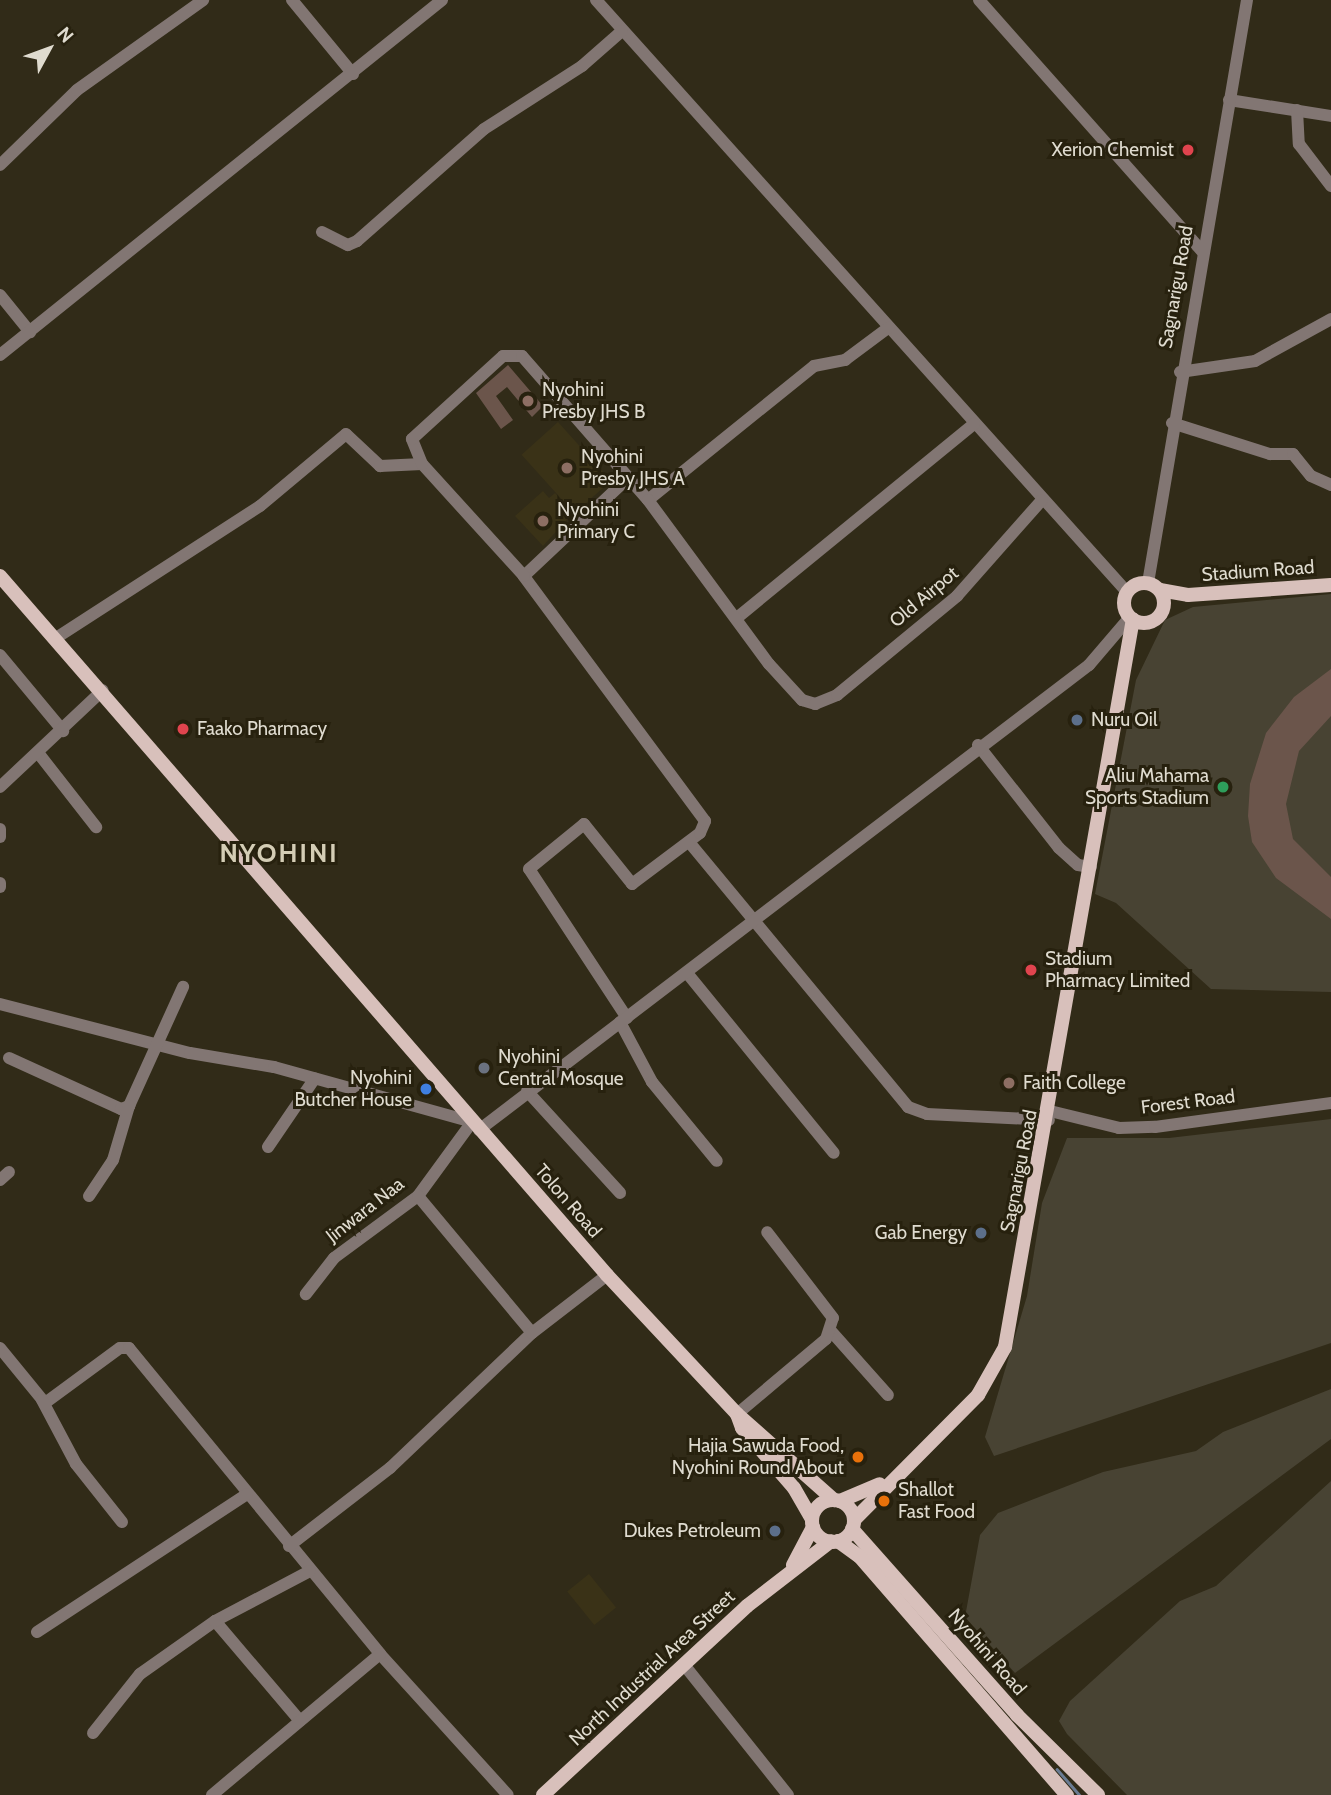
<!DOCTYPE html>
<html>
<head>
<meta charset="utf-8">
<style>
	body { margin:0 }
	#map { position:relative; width:1331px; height:1795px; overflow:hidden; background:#312b18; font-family:Cabin,sans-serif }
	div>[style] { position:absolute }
	.built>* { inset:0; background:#3a3217; transform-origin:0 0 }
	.green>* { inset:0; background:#484333 }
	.stream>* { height:2.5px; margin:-1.25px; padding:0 1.25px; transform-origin:1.25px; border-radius:1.25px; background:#697b92 }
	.building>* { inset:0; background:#6b554b }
	.minor>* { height:12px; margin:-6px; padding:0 6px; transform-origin:6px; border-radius:6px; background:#827673 }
	.major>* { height:14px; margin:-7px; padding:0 7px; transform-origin:7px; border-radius:7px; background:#d8c0bb }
	.major>.ring { margin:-7px; padding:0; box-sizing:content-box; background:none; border:14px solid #d8c0bb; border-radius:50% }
	.dots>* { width:19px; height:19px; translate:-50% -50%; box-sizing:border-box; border:4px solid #27210e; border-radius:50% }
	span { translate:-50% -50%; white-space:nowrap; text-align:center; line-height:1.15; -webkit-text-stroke:6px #27210e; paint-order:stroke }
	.poi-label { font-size:19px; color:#dfdbcf }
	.right { translate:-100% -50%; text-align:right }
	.left { translate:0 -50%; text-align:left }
	.street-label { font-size:19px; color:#dfdbcf }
	.district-label { font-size:26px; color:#d4cdb5; font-weight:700; letter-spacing:2px }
	.north { position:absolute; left:14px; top:14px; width:70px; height:70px; -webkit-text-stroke:5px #27210e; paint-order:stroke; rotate:49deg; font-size:19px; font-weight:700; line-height:28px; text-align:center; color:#dfdbcf }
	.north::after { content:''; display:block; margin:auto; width:24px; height:32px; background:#dfdbcf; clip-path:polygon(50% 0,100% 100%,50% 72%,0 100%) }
</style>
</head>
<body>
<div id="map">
	<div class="built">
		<i style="left:558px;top:422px;width:79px;height:49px;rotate:48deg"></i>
		<i style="clip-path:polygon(543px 491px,549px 498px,555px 493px,573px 513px,543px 546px,515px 516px)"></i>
		<i style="left:589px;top:1574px;width:43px;height:28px;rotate:51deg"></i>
	</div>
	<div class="green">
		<i style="clip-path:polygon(1331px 594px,1331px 992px,1211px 989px,1116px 903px,1095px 894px,1136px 680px,1165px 620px,1193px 607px)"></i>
		<i style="clip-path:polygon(1331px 1119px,1331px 1343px,994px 1456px,985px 1437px,1027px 1296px,1042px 1203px,1067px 1138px,1169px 1138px)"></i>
		<i style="clip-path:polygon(1331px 1389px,1331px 1439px,1015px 1673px,965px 1617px,980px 1535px,998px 1513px,1103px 1472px,1196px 1451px,1223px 1432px)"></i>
		<i style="clip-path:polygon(1331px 1481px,1331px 1795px,1127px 1795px,1067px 1734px,1059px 1721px,1070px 1701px,1180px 1601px,1216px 1586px)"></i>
	</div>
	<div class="stream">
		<i style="left:1057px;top:1769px;width:35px;rotate:49deg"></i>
	</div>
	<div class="building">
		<i style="clip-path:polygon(508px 365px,543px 406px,532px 417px,507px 387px,496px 396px,513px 420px,501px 429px,476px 393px)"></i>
		<i style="clip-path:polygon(1331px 669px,1331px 716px,1299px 751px,1286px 804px,1293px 839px,1331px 877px,1331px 919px,1276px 878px,1252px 842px,1248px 816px,1250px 784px,1266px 733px,1294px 697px)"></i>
	</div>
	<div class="minor">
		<i style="left:292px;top:0;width:96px;rotate:50.5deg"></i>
		<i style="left:596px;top:0;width:795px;rotate:48.11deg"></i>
		<i style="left:979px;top:0;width:336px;rotate:48.4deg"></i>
		<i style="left:1229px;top:100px;width:103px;rotate:8.9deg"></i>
		<i style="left:1297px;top:110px;width:34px;rotate:87deg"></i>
		<i style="left:1299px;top:144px;width:53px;rotate:52.7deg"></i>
		<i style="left:0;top:165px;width:107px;rotate:-44.2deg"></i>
		<i style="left:77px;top:90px;width:155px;rotate:-35.5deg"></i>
		<i style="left:322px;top:232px;width:29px;rotate:27deg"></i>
		<i style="left:348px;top:245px;width:10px;rotate:-24deg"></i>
		<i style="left:357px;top:241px;width:169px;rotate:-41.4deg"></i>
		<i style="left:484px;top:129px;width:117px;rotate:-32.7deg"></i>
		<i style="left:582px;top:66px;width:53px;rotate:-41.2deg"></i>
		<i style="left:0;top:295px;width:48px;rotate:51deg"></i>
		<i style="left:0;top:355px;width:567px;rotate:-38.77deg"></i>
		<i style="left:1180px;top:372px;width:76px;rotate:-8.3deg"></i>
		<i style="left:1255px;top:361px;width:87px;rotate:-28.9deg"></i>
		<i style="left:1172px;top:423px;width:103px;rotate:17.6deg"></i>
		<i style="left:1270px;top:454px;width:23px"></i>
		<i style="left:1293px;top:454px;width:28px;rotate:51deg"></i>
		<i style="left:1311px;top:476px;width:22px;rotate:24deg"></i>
		<i style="left:648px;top:500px;width:213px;rotate:-38.9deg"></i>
		<i style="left:814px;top:366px;width:32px;rotate:-11deg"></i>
		<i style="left:845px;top:360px;width:54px;rotate:-36.7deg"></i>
		<i style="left:524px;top:576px;width:143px;rotate:-43.3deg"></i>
		<i style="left:1148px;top:583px;width:591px;rotate:-80.36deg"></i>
		<i style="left:738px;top:617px;width:305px;rotate:-39.3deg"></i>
		<i style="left:56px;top:638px;width:243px;rotate:-32.9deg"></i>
		<i style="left:260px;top:506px;width:112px;rotate:-39.9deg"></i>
		<i style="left:346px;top:434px;width:47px;rotate:43.3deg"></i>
		<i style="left:380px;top:466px;width:42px;rotate:-2.7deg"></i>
		<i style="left:0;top:655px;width:99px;rotate:50.3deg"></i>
		<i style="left:978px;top:745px;width:131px;rotate:51.8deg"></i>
		<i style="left:1059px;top:848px;width:25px;rotate:42deg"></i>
		<i style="left:1078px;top:865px;width:13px;rotate:9deg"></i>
		<i style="left:39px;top:754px;width:93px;rotate:52deg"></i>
		<i style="left:0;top:787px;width:141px;rotate:-43.3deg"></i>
		<i style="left:0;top:829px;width:8px;rotate:90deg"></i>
		<i style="left:689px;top:842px;width:344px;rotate:50.4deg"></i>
		<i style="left:908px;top:1107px;width:20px;rotate:20deg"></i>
		<i style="left:927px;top:1114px;width:122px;rotate:2.8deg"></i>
		<i style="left:0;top:883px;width:4px;rotate:90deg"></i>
		<i style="left:687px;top:973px;width:232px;rotate:50.8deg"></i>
		<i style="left:0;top:1004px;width:196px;rotate:14.5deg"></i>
		<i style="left:190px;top:1053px;width:85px;rotate:9.5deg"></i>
		<i style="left:274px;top:1067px;width:205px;rotate:15.5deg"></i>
		<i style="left:472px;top:1122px;width:92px;rotate:126.1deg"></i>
		<i style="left:418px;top:1196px;width:104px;rotate:143.6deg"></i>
		<i style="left:334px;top:1258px;width:46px;rotate:127.9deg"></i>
		<i style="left:627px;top:1018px;width:178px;rotate:-123.3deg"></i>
		<i style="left:529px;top:869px;width:71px;rotate:-39.3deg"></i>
		<i style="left:584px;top:824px;width:77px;rotate:51.3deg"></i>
		<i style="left:632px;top:884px;width:85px;rotate:-36.9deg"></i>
		<i style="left:700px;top:833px;width:13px;rotate:-67deg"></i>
		<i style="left:705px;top:821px;width:305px;rotate:-126.5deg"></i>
		<i style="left:524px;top:576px;width:151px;rotate:-132.3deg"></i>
		<i style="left:422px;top:464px;width:27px;rotate:-112deg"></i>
		<i style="left:412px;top:439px;width:123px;rotate:-42.4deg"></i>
		<i style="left:503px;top:356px;width:19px"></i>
		<i style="left:522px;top:356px;width:191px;rotate:48.8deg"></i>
		<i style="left:648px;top:500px;width:204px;rotate:53.6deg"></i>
		<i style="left:769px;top:664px;width:49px;rotate:47.5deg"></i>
		<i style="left:802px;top:700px;width:14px;rotate:17deg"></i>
		<i style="left:815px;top:704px;width:24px;rotate:-22deg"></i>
		<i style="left:837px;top:695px;width:156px;rotate:-39.5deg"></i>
		<i style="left:957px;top:596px;width:128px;rotate:-48.5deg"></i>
		<i style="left:620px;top:1022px;width:68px;rotate:61.9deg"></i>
		<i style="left:652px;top:1082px;width:102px;rotate:50.6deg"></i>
		<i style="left:9px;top:1058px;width:123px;rotate:24.5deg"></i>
		<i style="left:121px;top:1109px;width:9px;rotate:-21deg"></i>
		<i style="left:129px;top:1106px;width:131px;rotate:-65.6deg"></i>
		<i style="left:527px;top:1091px;width:138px;rotate:47.6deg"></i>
		<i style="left:1050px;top:1111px;width:71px;rotate:13.8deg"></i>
		<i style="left:1119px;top:1128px;width:36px;rotate:-2deg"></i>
		<i style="left:1155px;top:1127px;width:178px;rotate:-7.8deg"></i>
		<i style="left:479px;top:1130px;width:767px;rotate:-37.32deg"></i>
		<i style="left:1089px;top:665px;width:63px;rotate:-49.5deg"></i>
		<i style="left:268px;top:1147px;width:83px;rotate:-55.7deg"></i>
		<i style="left:0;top:1180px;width:12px;rotate:-42deg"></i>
		<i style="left:89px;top:1196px;width:43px;rotate:-56.3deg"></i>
		<i style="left:113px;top:1160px;width:56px;rotate:-73.5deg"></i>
		<i style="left:418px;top:1196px;width:178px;rotate:50.2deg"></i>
		<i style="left:830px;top:1330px;width:87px;rotate:48.3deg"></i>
		<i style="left:0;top:1348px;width:71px;rotate:50.7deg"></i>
		<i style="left:45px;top:1403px;width:93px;rotate:-36.3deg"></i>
		<i style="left:120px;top:1348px;width:9px"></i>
		<i style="left:129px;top:1348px;width:396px;rotate:50.6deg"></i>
		<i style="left:380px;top:1654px;width:190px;rotate:47.8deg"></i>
		<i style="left:42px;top:1400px;width:72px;rotate:62deg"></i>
		<i style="left:76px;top:1464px;width:74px;rotate:51.6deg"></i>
		<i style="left:737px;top:1414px;width:116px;rotate:-40.1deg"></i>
		<i style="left:826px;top:1339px;width:22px;rotate:-72deg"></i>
		<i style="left:833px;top:1318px;width:108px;rotate:-127.5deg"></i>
		<i style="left:289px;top:1546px;width:128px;rotate:-37.7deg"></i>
		<i style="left:390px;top:1468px;width:196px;rotate:-43.6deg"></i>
		<i style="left:532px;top:1333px;width:95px;rotate:-37.7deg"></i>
		<i style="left:215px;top:1621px;width:131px;rotate:49.6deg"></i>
		<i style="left:37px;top:1632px;width:251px;rotate:-33.3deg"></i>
		<i style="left:685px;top:1666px;width:165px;rotate:51.4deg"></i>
		<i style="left:93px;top:1733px;width:75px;rotate:-51.5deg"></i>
		<i style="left:140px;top:1674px;width:92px;rotate:-35.2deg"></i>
		<i style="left:215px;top:1621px;width:107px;rotate:-27.8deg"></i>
		<i style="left:212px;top:1795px;width:219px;rotate:-40deg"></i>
	</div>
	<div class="major">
		<i style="left:0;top:576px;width:926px;rotate:49.03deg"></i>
		<i style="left:607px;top:1275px;width:190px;rotate:46.9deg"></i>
		<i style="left:737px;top:1414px;width:130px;rotate:41.6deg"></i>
		<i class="ring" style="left:1124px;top:583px;width:26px;height:26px"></i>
		<i style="left:1160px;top:590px;width:28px;rotate:10deg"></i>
		<i style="left:1188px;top:595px;width:143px;rotate:-4deg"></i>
		<i style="left:737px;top:1414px;width:15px;rotate:70deg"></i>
		<i style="left:742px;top:1428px;width:79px;rotate:49.1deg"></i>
		<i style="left:794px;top:1488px;width:36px;rotate:60deg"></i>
		<i class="ring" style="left:812px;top:1500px;width:28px;height:28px"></i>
		<i style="left:840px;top:1501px;width:43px;rotate:-23deg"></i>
		<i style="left:854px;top:1520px;width:176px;rotate:-45.2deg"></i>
		<i style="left:978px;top:1395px;width:55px;rotate:-60.6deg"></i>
		<i style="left:1005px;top:1347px;width:739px;rotate:-80.03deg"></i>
		<i style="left:852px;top:1529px;width:249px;rotate:48.4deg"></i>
		<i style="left:1017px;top:1715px;width:114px;rotate:44.6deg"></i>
		<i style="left:838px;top:1541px;width:26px;rotate:36deg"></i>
		<i style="left:859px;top:1556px;width:317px;rotate:49deg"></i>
		<i style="left:793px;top:1565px;width:43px;rotate:-62.2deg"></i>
		<i style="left:543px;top:1795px;width:278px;rotate:-42.8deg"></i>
		<i style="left:747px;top:1606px;width:106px;rotate:-37.7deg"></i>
	</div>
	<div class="dots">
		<i style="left:1188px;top:150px;background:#e0444e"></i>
		<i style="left:528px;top:401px;background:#8d6e63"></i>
		<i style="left:567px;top:468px;background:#8d6e63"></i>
		<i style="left:543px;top:521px;background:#8d6e63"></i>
		<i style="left:1077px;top:720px;background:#5c6f8a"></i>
		<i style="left:183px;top:729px;background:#e0444e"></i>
		<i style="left:1223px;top:787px;background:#2e9e5b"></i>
		<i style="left:1031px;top:970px;background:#e0444e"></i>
		<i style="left:484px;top:1068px;background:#6b7280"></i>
		<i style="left:1009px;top:1083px;background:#8d6e63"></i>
		<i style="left:426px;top:1089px;background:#3f7fe0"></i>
		<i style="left:981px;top:1233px;background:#5c6f8a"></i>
		<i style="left:858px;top:1457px;background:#e8710a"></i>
		<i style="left:884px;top:1501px;background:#e8710a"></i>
		<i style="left:775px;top:1531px;background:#5c6f8a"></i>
	</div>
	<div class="poi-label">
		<span class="right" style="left:1174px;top:150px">Xerion Chemist</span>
		<span class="left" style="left:542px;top:401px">Nyohini<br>Presby JHS B</span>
		<span class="left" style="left:581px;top:468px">Nyohini<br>Presby JHS A</span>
		<span class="left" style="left:557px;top:521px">Nyohini<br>Primary C</span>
		<span class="left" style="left:1091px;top:720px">Nuru Oil</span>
		<span class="left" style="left:197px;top:729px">Faako Pharmacy</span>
		<span class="right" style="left:1209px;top:787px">Aliu Mahama<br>Sports Stadium</span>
		<span class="left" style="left:1045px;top:970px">Stadium<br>Pharmacy Limited</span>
		<span class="left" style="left:498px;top:1068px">Nyohini<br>Central Mosque</span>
		<span class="right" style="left:412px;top:1089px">Nyohini<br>Butcher House</span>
		<span class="left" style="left:1023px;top:1083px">Faith College</span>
		<span class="right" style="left:967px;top:1233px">Gab Energy</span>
		<span class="right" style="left:844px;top:1457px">Hajia Sawuda Food,<br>Nyohini Round About</span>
		<span class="left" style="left:898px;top:1501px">Shallot<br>Fast Food</span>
		<span class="right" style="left:761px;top:1531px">Dukes Petroleum</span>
	</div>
	<div class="street-label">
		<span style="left:1176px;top:287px;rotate:-80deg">Sagnarigu Road</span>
		<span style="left:1258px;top:571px;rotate:-4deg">Stadium Road</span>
		<span style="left:924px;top:597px;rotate:-40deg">Old Airpot</span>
		<span style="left:1188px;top:1102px;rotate:-7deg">Forest Road</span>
		<span style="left:1019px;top:1171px;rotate:-79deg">Sagnarigu Road</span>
		<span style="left:568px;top:1201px;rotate:49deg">Tolon Road</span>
		<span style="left:365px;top:1210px;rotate:-38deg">Jinwara Naa</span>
		<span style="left:987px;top:1652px;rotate:49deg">Nyohini Road</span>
		<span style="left:652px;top:1668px;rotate:-43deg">North Industrial Area Street</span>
	</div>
	<div class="district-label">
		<span style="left:279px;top:854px">NYOHINI</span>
	</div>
	<div class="north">N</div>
</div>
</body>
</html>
